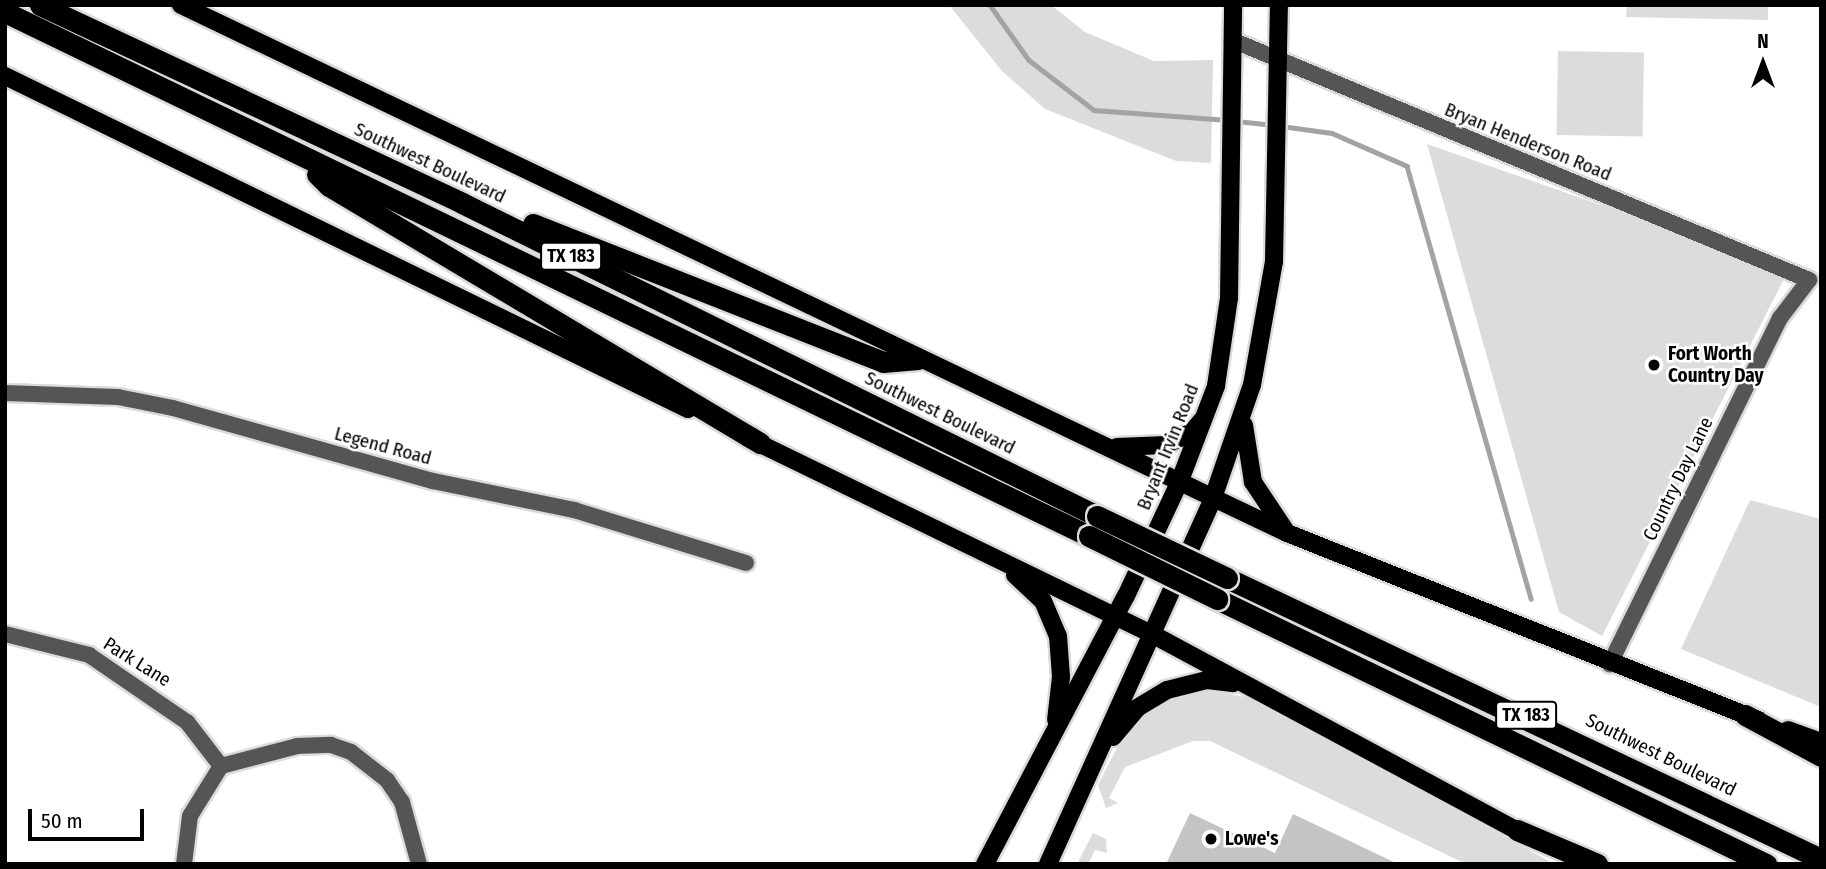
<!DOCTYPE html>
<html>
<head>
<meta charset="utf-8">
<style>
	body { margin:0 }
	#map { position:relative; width:1826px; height:869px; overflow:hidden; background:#fff; font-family:"Fira Sans Condensed",sans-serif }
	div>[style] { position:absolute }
	.green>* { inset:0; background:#dcdcdc; transform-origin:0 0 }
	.stream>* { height:4.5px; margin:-2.25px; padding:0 2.25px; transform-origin:2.25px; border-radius:2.25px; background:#a3a3a3 }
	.building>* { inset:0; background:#c4c4c4 }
	.roads { filter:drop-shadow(2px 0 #dbdbdb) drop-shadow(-2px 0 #dbdbdb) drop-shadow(0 2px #dbdbdb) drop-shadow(0 -2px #dbdbdb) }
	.minor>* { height:16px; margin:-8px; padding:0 8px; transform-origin:8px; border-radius:8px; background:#555 }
	.major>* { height:18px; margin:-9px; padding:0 9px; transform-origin:9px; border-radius:9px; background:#000 }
	.highway>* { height:21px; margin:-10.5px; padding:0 10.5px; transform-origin:10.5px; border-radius:10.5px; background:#000 }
	.bridges { filter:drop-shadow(2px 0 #dbdbdb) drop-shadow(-2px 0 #dbdbdb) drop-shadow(0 2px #dbdbdb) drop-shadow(0 -2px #dbdbdb) }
	.highway-bridge>* { height:21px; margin:-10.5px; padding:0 10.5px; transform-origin:10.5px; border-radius:10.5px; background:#000 }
	.dots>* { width:19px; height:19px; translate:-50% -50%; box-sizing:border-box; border:4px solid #fff; border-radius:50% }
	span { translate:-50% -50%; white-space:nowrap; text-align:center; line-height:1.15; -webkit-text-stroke:5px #fff; paint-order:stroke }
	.shield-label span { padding:2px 5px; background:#fff; border:2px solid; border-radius:5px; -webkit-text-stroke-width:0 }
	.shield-label { font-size:18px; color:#000; font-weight:700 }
	.street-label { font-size:19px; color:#000 }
	.poi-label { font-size:19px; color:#000; font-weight:700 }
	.left { translate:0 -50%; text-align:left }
	.frame { position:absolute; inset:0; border:7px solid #000; pointer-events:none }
	.north { position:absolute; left:1728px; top:28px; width:70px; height:70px; -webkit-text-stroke:5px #fff; paint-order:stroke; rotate:0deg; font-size:19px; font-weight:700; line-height:28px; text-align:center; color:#000 }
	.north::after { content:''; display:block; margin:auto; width:24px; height:32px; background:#000; clip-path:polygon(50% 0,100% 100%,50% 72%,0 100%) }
	.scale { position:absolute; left:28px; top:809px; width:116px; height:32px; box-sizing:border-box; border:4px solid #000; border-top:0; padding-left:9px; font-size:21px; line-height:24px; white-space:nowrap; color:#000; -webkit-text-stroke:5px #fff; paint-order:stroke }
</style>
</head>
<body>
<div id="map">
	<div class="green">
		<i style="clip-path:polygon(949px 5px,1051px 5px,1085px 32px,1154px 61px,1213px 60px,1211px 163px,1176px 161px,1045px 109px,1002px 71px)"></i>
		<i style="clip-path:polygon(1627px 5px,1768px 5px,1768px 20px,1626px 17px)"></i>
		<i style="left:1558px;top:51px;width:86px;height:84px;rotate:1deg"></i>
		<i style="clip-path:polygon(1427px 144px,1788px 271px,1602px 636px,1559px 612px)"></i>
		<i style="clip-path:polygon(1750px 500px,1821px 519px,1821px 707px,1681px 649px)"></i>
		<i style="clip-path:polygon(1203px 689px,1250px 698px,1554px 864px,1466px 864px,1210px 741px,1193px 741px,1125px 767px,1109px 798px,1118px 803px,1106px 808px,1098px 785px,1122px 738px,1144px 713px,1172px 696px)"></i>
		<i style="clip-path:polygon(1093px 833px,1106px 839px,1107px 853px,1095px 850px,1088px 864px,1077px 864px)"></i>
	</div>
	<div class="stream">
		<i style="left:990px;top:5px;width:67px;rotate:54.7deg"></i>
		<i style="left:1029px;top:60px;width:82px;rotate:37.6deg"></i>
		<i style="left:1094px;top:110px;width:134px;rotate:4.3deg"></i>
		<i style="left:1236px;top:121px;width:37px;rotate:6deg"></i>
		<i style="left:1281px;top:126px;width:51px;rotate:7.8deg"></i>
		<i style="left:1332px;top:133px;width:82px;rotate:23.7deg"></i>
		<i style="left:1407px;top:166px;width:450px;rotate:74deg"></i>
	</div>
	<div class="building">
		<i style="clip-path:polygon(1190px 813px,1275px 853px,1293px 814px,1398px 864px,1166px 864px)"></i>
	</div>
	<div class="roads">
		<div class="minor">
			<i style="left:1232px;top:40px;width:625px;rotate:22.58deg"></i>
			<i style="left:1809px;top:280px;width:48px;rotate:127.3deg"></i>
			<i style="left:1780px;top:318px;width:386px;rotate:116.2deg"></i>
			<i style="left:5px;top:393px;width:113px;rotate:2deg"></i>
			<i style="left:118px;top:397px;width:56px;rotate:11.3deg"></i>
			<i style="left:173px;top:408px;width:270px;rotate:15.7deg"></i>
			<i style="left:433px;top:481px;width:144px;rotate:11.6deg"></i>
			<i style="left:574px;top:510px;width:180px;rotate:17.1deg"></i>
			<i style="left:5px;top:634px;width:87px;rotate:14deg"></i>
			<i style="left:89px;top:655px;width:119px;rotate:34.4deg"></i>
			<i style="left:187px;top:722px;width:56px;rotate:52.3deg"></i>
			<i style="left:221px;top:766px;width:79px;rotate:-14.7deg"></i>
			<i style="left:297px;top:746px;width:34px;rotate:-2deg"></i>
			<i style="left:331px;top:745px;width:21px;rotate:19deg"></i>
			<i style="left:351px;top:752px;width:46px;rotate:37.9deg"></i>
			<i style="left:387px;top:780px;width:27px;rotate:56deg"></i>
			<i style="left:402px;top:802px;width:64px;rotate:74.7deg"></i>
			<i style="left:184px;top:864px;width:48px;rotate:-82.9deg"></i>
			<i style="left:190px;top:816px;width:59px;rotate:-58.2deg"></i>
		</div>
		<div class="major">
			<i style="left:181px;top:5px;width:1226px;rotate:25.52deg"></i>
			<i style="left:1287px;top:533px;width:507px;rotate:21.65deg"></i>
			<i style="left:5px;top:76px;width:760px;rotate:25.99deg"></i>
			<i style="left:1244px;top:425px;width:58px;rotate:81deg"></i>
			<i style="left:1253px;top:482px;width:58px;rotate:56.3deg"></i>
			<i style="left:748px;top:438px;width:447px;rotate:25.9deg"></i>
			<i style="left:1150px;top:633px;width:428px;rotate:28.3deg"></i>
			<i style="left:1117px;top:447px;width:49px;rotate:-2.3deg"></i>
			<i style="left:1166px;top:445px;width:29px;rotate:-27deg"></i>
			<i style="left:1192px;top:432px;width:16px;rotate:-50deg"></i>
			<i style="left:1015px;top:575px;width:38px;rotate:43deg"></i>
			<i style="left:1043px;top:601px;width:38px;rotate:67deg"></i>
			<i style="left:1058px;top:636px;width:41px;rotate:85.8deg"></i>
			<i style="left:1061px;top:677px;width:43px;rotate:96.6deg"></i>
			<i style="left:1788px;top:730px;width:35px;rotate:20deg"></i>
			<i style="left:1113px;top:737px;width:38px;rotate:-50deg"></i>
			<i style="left:1137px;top:708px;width:35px;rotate:-31deg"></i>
			<i style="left:1167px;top:690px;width:41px;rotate:-14deg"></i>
			<i style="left:1207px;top:680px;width:26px;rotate:7deg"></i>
			<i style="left:985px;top:864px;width:303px;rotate:-62.3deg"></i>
			<i style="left:1126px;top:596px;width:125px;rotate:-64.9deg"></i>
			<i style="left:1179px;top:483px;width:104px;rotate:-69.1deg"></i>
			<i style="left:1216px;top:386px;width:89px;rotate:-81.6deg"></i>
			<i style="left:1229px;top:298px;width:293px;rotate:-89.2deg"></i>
			<i style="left:1048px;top:864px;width:401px;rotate:-65.7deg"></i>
			<i style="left:1213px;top:498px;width:120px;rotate:-71deg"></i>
			<i style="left:1252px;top:385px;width:126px;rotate:-79.9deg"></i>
			<i style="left:1274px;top:261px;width:256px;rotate:-88.9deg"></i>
		</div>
		<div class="highway">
			<i style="left:40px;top:5px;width:466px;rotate:25.1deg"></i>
			<i style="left:462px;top:203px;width:708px;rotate:26.24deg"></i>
			<i style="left:5px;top:12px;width:1204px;rotate:25.8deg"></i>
			<i style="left:317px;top:174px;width:17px;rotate:45deg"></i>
			<i style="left:329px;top:186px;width:502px;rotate:30.81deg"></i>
			<i style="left:533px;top:224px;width:376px;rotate:21.5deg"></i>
			<i style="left:883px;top:362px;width:35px;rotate:-5deg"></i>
			<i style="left:1227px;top:578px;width:657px;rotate:25.32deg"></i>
			<i style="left:1217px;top:599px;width:610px;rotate:25.77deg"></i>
			<i style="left:1745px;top:715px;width:86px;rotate:28.3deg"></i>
			<i style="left:1517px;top:830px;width:87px;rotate:23deg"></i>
		</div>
	</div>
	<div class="bridges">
		<div class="highway-bridge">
			<i style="left:1097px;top:516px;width:144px;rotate:25.5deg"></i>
			<i style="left:1089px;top:536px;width:143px;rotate:26.2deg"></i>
		</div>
	</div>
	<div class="dots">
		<i style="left:1654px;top:365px;background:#000"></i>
		<i style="left:1211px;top:839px;background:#000"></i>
	</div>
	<div class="shield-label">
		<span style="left:571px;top:256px">TX 183</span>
		<span style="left:1526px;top:715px">TX 183</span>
	</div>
	<div class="street-label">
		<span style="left:1528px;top:142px;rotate:22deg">Bryan Henderson Road</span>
		<span style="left:430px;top:163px;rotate:25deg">Southwest Boulevard</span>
		<span style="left:940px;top:413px;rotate:26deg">Southwest Boulevard</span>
		<span style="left:383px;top:446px;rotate:15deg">Legend Road</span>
		<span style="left:1168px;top:447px;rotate:-68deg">Bryant Irvin Road</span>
		<span style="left:1678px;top:479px;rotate:-64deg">Country Day Lane</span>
		<span style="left:137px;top:662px;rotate:32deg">Park Lane</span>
		<span style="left:1661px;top:755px;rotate:26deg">Southwest Boulevard</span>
	</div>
	<div class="poi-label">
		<span class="left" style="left:1668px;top:365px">Fort Worth<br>Country Day</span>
		<span class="left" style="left:1225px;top:839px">Lowe's</span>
	</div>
	<div class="frame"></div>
	<div class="north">N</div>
	<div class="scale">50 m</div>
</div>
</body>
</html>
